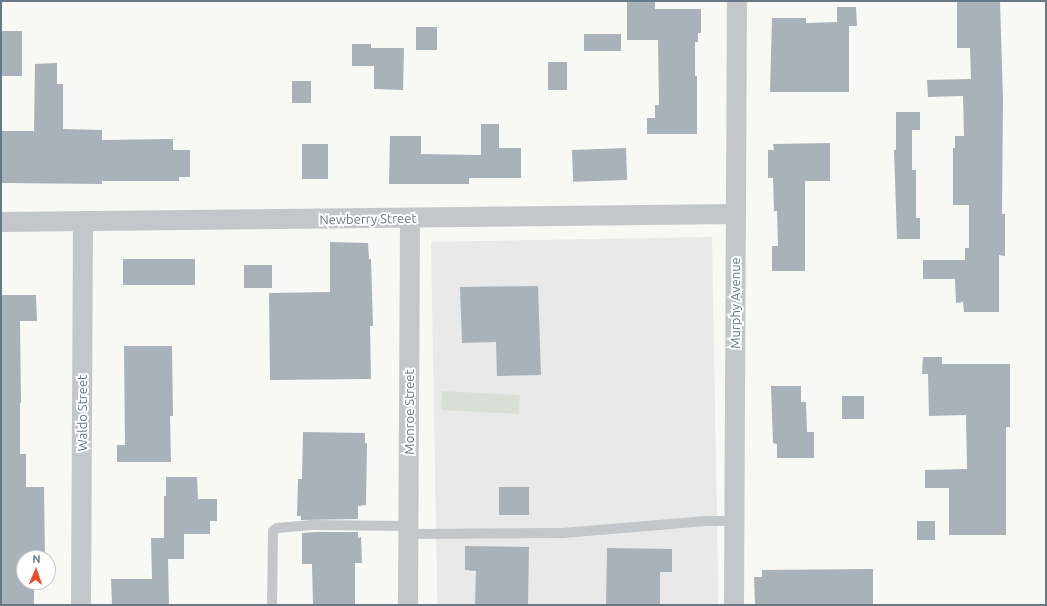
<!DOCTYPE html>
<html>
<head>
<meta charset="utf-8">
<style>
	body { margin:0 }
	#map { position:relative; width:1047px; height:606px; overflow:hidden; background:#f8f8f5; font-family:Ubuntu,sans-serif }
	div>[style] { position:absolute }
	.built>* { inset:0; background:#e8e9e8; transform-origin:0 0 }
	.green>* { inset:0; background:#d9dfd6; transform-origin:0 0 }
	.building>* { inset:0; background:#a9b2b8; transform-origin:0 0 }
	.service>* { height:10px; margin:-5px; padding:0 5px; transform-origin:5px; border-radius:5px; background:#c3c7ca }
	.minor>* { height:20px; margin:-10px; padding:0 10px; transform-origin:10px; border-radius:10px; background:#c3c7ca }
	span { translate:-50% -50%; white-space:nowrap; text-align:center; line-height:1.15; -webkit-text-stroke:4px #fff; paint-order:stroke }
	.street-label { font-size:13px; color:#667986 }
	.frame { position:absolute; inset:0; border:2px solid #667986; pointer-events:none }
	.north { position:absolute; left:16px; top:550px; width:40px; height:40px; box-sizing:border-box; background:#fff; border:1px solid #c2c9cf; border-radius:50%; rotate:2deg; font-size:11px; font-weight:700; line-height:16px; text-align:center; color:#667986 }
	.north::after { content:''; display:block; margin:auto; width:14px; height:18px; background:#e74d26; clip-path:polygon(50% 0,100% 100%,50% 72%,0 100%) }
</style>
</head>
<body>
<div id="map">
	<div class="built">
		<i style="left:712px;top:237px;width:368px;height:281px;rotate:89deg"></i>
	</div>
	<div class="green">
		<i style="left:442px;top:391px;width:78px;height:19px;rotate:3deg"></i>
	</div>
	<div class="building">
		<i style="clip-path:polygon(627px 1px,655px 1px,655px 9px,701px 9px,701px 33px,698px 33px,698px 42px,695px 42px,695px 76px,697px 76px,697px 134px,647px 134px,647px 118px,655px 118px,655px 105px,659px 105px,658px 40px,627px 40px)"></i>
		<i style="clip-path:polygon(957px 1px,1000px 1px,1003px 99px,1002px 214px,1005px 214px,1005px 256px,999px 255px,999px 312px,964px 312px,963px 302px,956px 303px,955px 279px,923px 279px,923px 260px,965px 260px,965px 248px,969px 248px,969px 205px,953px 205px,953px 148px,955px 148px,955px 136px,964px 136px,963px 96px,928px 97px,927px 80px,971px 79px,970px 48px,957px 48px)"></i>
		<i style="clip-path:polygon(837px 7px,856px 7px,857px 26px,849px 26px,849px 92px,770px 92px,772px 18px,806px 18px,806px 23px,837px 22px)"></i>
		<i style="left:416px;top:27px;width:21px;height:23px"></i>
		<i style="left:1px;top:31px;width:21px;height:45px"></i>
		<i style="left:584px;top:34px;width:37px;height:17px"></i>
		<i style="clip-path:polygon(352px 44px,371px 44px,371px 48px,404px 48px,403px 90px,374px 89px,374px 66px,352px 66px)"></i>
		<i style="left:548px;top:62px;width:19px;height:28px"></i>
		<i style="clip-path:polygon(57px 63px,57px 84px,63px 84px,63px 129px,102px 130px,102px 140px,173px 139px,173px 150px,190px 150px,190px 177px,179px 177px,179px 181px,102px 181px,102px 184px,1px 183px,1px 131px,34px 131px,35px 64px)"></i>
		<i style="left:292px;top:81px;width:19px;height:22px"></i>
		<i style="clip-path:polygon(896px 112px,920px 112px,920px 130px,912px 130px,912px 170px,916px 170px,916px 218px,920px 218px,920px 239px,897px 239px,894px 150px,896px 150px)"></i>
		<i style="clip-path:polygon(481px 124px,499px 124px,499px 148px,521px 148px,521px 178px,469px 178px,469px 184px,389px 184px,390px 136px,421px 136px,421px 154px,481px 155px)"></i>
		<i style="clip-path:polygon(830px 143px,830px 181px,805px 181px,805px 271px,772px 271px,772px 246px,778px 246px,777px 211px,774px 211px,773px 178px,768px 178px,768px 150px,774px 150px,773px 144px)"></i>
		<i style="left:302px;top:144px;width:26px;height:35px"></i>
		<i style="left:626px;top:148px;width:32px;height:54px;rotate:88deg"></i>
		<i style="clip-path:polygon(330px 242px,368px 243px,369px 259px,371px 259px,373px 326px,370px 326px,371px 379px,270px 380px,269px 293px,330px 292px)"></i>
		<i style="left:123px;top:259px;width:72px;height:26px"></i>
		<i style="left:244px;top:265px;width:28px;height:23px"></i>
		<i style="clip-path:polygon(538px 286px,541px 375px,497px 376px,496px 342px,462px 343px,460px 287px)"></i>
		<i style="clip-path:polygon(1px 295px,36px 295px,37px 321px,20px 321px,21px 403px,20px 403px,20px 454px,26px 454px,26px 487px,44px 487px,45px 558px,24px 558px,24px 582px,34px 582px,34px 605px,1px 605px)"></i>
		<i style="clip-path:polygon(124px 346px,172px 346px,173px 416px,170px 416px,171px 462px,117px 462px,117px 445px,125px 445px)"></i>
		<i style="clip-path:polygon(923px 357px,942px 357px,942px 364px,1010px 364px,1010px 427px,1006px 427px,1006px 535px,949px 535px,949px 488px,925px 488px,925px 470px,967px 469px,966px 415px,929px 416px,928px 374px,922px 374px)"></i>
		<i style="clip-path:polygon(771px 386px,801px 386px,801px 402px,806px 402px,807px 432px,814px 432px,814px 458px,777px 458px,777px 444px,773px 443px)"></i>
		<i style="left:842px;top:396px;width:22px;height:23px"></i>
		<i style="clip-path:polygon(303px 432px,365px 433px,365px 443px,367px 443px,366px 505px,358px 506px,358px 519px,301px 520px,301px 516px,297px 516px,298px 479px,302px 479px)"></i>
		<i style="clip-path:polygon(166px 477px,197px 477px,198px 499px,217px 499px,217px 521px,210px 521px,210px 534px,184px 534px,184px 559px,168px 559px,169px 605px,112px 605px,111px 579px,152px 579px,151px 538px,164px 538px,164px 496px,166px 496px)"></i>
		<i style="left:499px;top:487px;width:30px;height:28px"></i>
		<i style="left:935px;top:521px;width:19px;height:18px;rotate:90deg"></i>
		<i style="clip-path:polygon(315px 532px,358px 532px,358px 538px,361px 537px,362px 563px,355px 563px,355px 605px,313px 605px,312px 564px,302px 564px,302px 533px)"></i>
		<i style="clip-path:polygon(465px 546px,529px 547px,528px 605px,475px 605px,476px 571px,465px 570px)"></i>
		<i style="clip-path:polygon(607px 548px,672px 549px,672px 572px,660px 572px,660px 605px,606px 605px)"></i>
		<i style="clip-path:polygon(873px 569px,873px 605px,755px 604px,754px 577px,762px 577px,762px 570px)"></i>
	</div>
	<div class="service">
		<i style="left:409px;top:534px;width:154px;rotate:-0.4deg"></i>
		<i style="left:563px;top:533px;width:144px;rotate:-4.8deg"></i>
		<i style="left:706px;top:521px;width:28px"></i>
		<i style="left:272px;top:605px;width:74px;rotate:-89.2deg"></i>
		<i style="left:273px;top:531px;width:5px;rotate:-37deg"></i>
		<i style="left:277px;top:528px;width:38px;rotate:-5deg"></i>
		<i style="left:315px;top:525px;width:94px;rotate:0.6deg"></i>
	</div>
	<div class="minor">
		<i style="left:1px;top:222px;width:735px;rotate:-0.62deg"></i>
		<i style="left:81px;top:605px;width:384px;rotate:-89.7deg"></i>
		<i style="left:408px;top:605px;width:387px;rotate:-89.7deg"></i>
		<i style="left:734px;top:605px;width:604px;rotate:-89.72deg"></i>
	</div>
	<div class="street-label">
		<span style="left:368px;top:219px;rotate:-1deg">Newberry Street</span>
		<span style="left:735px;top:303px;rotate:-90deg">Murphy Avenue</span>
		<span style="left:409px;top:412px;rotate:-90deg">Monroe Street</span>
		<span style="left:82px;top:413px;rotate:-90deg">Waldo Street</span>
	</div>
	<div class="frame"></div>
	<div class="north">N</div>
</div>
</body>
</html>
